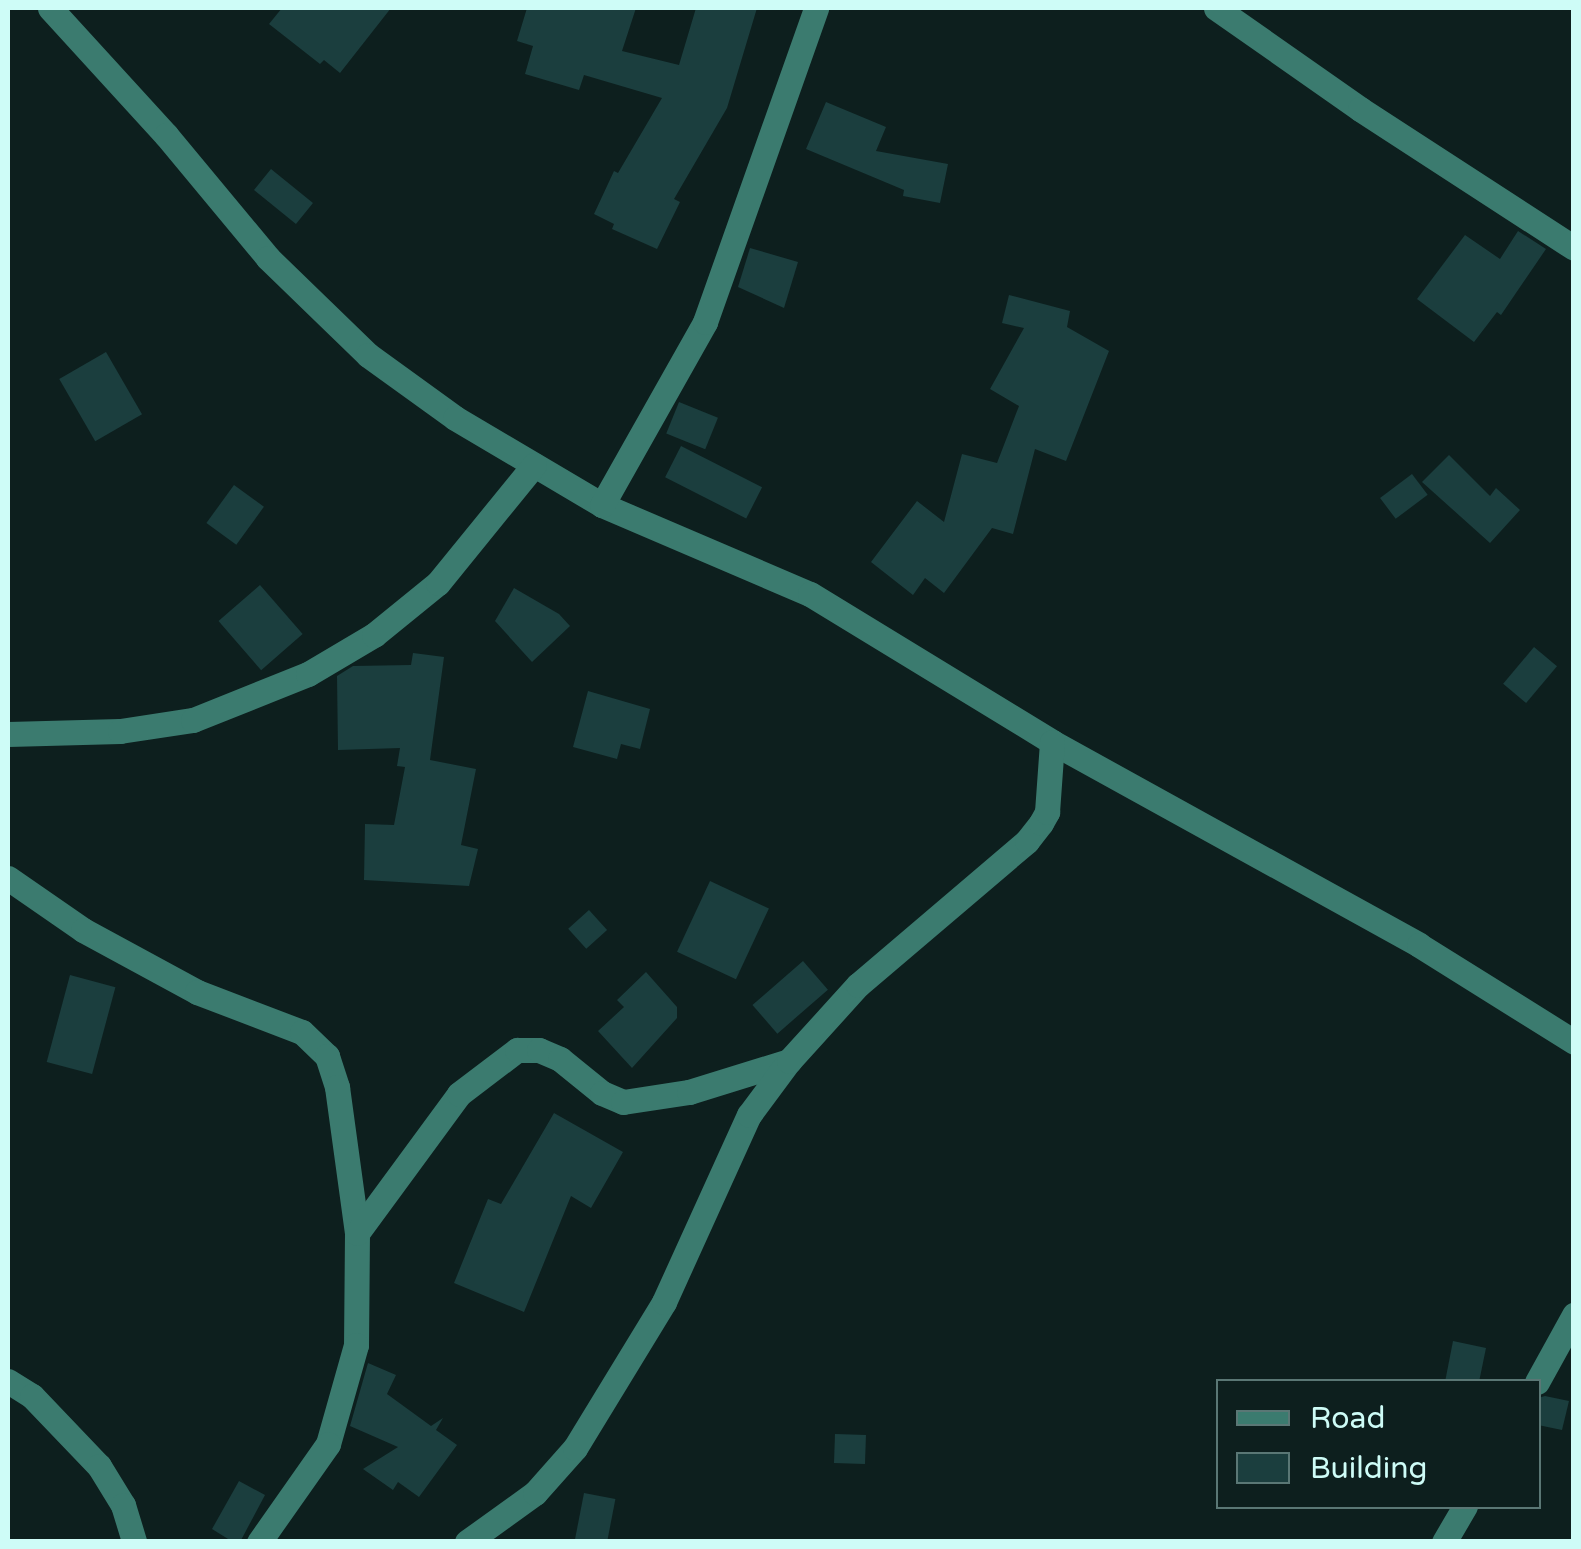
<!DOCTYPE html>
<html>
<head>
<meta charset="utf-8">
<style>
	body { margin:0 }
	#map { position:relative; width:1581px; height:1549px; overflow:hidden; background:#0d1f1e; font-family:"Varela Round",sans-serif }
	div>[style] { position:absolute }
	.building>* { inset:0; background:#1b3e3e; transform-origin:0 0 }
	.minor>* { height:25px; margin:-12.5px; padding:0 12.5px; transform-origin:12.5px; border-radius:12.5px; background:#3b7b6f }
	span { translate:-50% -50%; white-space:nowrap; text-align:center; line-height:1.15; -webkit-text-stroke:9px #0d1f1e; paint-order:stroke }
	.frame { position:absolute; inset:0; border:10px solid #cefcf7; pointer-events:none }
	.legend { position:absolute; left:1216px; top:1379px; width:325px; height:130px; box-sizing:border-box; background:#0d1f1e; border:2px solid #5a7775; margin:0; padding:12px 18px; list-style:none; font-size:30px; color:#cefcf7 }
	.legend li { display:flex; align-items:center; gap:20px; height:50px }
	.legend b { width:50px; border:2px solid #5a7775 }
</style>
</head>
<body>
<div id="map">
	<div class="building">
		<i style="clip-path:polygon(282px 8px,391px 8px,340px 73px,324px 60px,320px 64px,269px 24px)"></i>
		<i style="clip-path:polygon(527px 8px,636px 8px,622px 51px,679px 65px,696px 8px,757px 8px,727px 108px,674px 199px,680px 202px,657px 249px,612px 229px,614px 224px,594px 214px,614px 171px,618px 173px,662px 98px,584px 75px,579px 90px,525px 74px,533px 46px,517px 41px)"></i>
		<i style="clip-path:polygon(826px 102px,886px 127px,876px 151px,948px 164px,940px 203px,903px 196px,904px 190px,806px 149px)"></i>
		<i style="left:271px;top:169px;width:54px;height:27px;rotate:39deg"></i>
		<i style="clip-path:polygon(1518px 231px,1546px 249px,1501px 315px,1497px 312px,1474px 342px,1417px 299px,1465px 235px,1500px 259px)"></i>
		<i style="clip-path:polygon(750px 248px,798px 262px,784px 308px,738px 287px)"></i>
		<i style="clip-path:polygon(1009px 295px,1070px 311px,1067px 327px,1109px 351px,1066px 461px,1035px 449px,1013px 534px,992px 528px,944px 593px,925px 578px,913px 595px,871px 562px,917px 501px,944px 522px,962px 454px,997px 463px,1019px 406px,990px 389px,1024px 328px,1002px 323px)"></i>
		<i style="left:106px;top:352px;width:72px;height:54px;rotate:60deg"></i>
		<i style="left:679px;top:402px;width:42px;height:34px;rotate:22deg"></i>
		<i style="left:681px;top:446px;width:91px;height:35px;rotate:27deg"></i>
		<i style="clip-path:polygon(1449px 455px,1490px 496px,1496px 488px,1520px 510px,1490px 543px,1422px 482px)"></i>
		<i style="left:1412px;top:474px;width:26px;height:40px;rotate:53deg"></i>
		<i style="left:234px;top:485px;width:37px;height:47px;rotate:36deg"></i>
		<i style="left:260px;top:585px;width:65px;height:55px;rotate:49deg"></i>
		<i style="clip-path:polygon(514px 588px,559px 614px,570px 626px,532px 662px,495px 621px)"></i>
		<i style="left:1534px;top:647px;width:30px;height:48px;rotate:40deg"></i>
		<i style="clip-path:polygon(413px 653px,444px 657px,430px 760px,476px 769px,461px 845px,478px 849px,469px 886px,364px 880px,365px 824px,394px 825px,405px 767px,397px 766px,400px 748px,338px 750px,337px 676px,353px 666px,411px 665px)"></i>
		<i style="clip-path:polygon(588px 691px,650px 709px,640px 749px,621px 744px,617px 759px,573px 747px)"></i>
		<i style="left:710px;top:881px;width:65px;height:78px;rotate:25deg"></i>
		<i style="left:589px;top:910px;width:27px;height:28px;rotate:48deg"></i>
		<i style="left:803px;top:961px;width:38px;height:67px;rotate:49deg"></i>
		<i style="clip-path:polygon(646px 972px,677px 1007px,677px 1018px,632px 1068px,598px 1031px,624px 1007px,617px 1000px)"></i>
		<i style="left:70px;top:975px;width:47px;height:90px;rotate:15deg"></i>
		<i style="clip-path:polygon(554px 1113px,623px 1152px,591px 1208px,571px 1196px,524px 1312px,454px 1283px,488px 1199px,501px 1204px)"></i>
		<i style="clip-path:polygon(1453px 1341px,1486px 1348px,1479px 1382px,1445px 1382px)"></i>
		<i style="clip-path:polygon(368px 1363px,396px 1375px,387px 1394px,431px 1426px,443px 1418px,436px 1430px,457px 1445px,419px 1497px,398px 1482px,393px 1490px,363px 1469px,398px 1447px,350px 1426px)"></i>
		<i style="clip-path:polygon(1545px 1396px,1569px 1401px,1562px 1430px,1538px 1425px,1538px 1398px)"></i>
		<i style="left:835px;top:1434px;width:31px;height:29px;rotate:2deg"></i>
		<i style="clip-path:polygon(239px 1481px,265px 1495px,240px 1542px,233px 1542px,212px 1529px)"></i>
		<i style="left:584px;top:1493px;width:32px;height:50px;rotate:11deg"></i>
	</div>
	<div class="minor">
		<i style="left:50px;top:8px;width:172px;rotate:47.6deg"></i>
		<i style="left:166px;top:135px;width:160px;rotate:50.3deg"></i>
		<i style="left:268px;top:258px;width:139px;rotate:44.1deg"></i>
		<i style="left:368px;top:355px;width:107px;rotate:35.9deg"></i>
		<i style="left:455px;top:418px;width:171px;rotate:30.6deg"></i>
		<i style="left:602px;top:505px;width:226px;rotate:23.2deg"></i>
		<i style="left:810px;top:594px;width:284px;rotate:31.4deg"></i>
		<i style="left:1052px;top:742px;width:419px;rotate:28.9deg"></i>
		<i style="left:1419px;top:945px;width:183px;rotate:32deg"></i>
		<i style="left:1216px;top:8px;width:176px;rotate:35deg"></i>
		<i style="left:1360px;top:109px;width:255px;rotate:33deg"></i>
		<i style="left:602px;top:505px;width:210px;rotate:-60.6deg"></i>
		<i style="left:705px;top:322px;width:333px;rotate:-70.5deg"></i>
		<i style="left:8px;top:734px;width:112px;rotate:-1.5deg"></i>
		<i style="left:120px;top:731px;width:74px;rotate:-8.6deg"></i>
		<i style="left:193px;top:720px;width:124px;rotate:-21.8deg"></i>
		<i style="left:308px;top:674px;width:77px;rotate:-30.6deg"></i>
		<i style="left:374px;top:635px;width:82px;rotate:-39.1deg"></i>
		<i style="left:438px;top:583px;width:152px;rotate:-50.9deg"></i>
		<i style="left:8px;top:878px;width:91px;rotate:34.7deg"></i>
		<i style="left:83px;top:930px;width:130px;rotate:28.5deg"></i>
		<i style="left:197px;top:992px;width:112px;rotate:20.9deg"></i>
		<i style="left:302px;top:1032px;width:35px;rotate:44deg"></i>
		<i style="left:327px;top:1056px;width:33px;rotate:72deg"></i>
		<i style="left:337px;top:1087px;width:147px;rotate:82.2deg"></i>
		<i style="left:357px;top:1233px;width:112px;rotate:90.5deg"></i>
		<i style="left:356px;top:1345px;width:103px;rotate:105.8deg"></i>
		<i style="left:328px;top:1444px;width:120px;rotate:125.1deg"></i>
		<i style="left:357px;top:1233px;width:172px;rotate:-53.7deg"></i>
		<i style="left:459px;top:1094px;width:73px;rotate:-37.2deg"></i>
		<i style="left:517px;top:1050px;width:22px"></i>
		<i style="left:539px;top:1050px;width:23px;rotate:23deg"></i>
		<i style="left:560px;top:1059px;width:54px;rotate:39deg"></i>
		<i style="left:602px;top:1093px;width:23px;rotate:23deg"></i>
		<i style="left:623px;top:1102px;width:67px;rotate:-8.6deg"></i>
		<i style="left:689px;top:1092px;width:105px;rotate:-17.2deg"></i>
		<i style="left:8px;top:1381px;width:28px;rotate:32deg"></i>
		<i style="left:32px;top:1396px;width:97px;rotate:46.3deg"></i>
		<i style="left:99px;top:1466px;width:46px;rotate:58.4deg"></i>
		<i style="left:123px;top:1505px;width:39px;rotate:73deg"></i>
		<i style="left:1537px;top:1382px;width:77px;rotate:-61.1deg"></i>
		<i style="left:467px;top:1542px;width:84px;rotate:-35.8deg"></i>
		<i style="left:535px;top:1493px;width:60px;rotate:-48.4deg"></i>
		<i style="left:575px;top:1448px;width:171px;rotate:-58.6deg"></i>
		<i style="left:664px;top:1302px;width:205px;rotate:-65.6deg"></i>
		<i style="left:749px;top:1115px;width:67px;rotate:-53.5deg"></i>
		<i style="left:789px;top:1061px;width:103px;rotate:-47.8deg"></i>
		<i style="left:858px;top:985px;width:222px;rotate:-40.4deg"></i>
		<i style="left:1027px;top:841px;width:23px;rotate:-52deg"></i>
		<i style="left:1041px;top:823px;width:13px;rotate:-61deg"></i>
		<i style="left:1047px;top:812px;width:70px;rotate:-85.9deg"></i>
		<i style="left:1444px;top:1542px;width:42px;rotate:-59.7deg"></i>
	</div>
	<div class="frame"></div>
	<ul class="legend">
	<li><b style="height:12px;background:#3b7b6f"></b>Road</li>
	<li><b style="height:28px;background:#1b3e3e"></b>Building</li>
	</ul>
</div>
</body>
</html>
